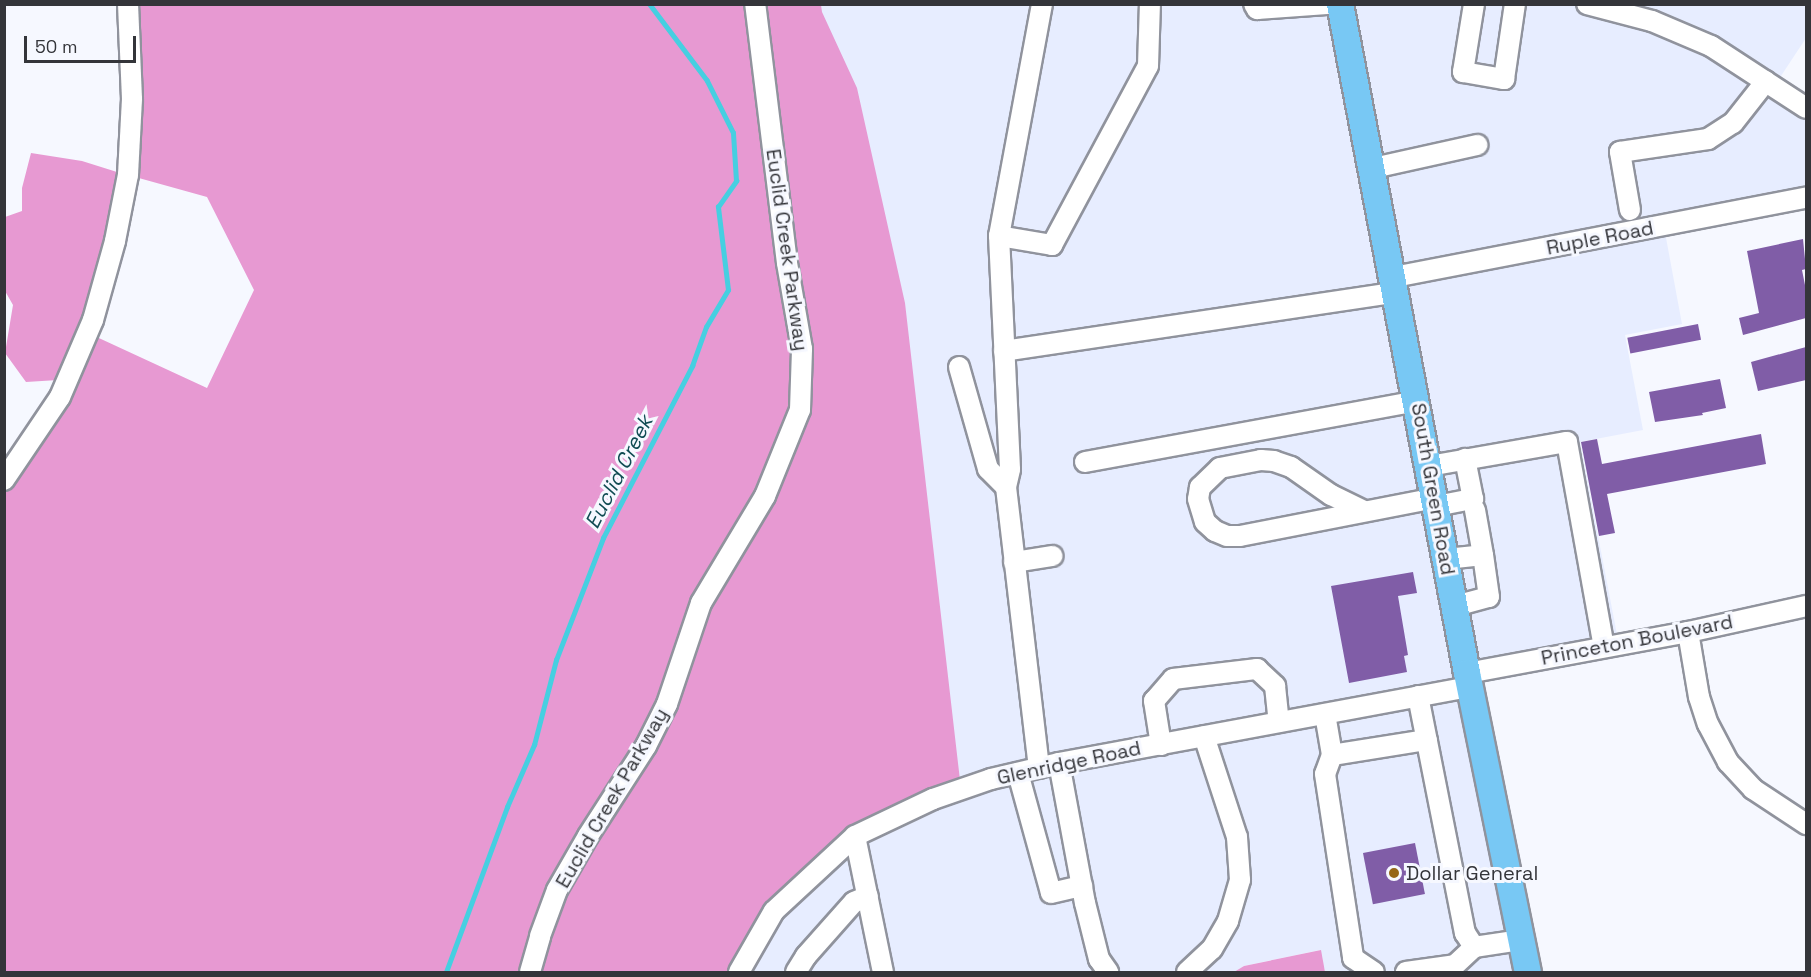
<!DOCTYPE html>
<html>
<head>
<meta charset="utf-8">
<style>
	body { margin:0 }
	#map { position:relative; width:1811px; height:977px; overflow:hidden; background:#f6f8ff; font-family:"Space Grotesk",sans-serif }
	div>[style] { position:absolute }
	.built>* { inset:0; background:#e7edff }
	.forest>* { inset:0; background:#e799d2 }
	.stream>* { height:4.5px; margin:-2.25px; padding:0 2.25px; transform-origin:2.25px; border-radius:2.25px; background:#46cfe1 }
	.building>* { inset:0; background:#805da7; transform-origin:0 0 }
	.roads { filter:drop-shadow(2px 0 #90939d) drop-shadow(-2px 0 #90939d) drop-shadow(0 2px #90939d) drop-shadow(0 -2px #90939d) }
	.minor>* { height:20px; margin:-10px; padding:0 10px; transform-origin:10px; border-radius:10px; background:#fff }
	.major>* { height:26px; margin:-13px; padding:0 13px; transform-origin:13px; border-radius:13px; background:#78c8f4 }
	.dots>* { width:16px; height:16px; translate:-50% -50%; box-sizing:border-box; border:3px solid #f6f8ff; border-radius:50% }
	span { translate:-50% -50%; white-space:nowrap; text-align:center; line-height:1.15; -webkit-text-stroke:6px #f6f8ff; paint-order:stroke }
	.street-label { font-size:20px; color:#34353a }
	.poi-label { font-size:20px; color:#34353a }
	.left { translate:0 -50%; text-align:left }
	.water-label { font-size:21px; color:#104b53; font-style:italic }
	.frame { position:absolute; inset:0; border:6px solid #34353a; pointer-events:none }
	.scale { position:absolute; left:24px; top:36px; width:112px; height:27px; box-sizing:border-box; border:3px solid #34353a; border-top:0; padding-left:8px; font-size:18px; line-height:21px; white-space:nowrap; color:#34353a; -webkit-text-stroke:4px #f6f8ff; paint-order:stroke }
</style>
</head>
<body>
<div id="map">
	<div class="built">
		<i style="clip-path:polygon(821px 5px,1806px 5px,1806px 38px,1779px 79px,1806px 108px,1806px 198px,1664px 227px,1682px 324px,1625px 335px,1643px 430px,1580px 442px,1619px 645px,1467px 673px,1528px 972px,1325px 972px,1320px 950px,1244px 966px,1234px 972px,739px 972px)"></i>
	</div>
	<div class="forest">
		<i style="clip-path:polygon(129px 5px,821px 5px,822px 12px,857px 88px,905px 303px,961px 789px,855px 836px,774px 911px,739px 972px,5px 972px,5px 480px,88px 333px,207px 388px,254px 290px,207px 197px,128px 175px)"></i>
		<i style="clip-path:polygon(31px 153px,82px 161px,117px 172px,100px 271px,58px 380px,26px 382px,5px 353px,13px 305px,5px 291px,5px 217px,22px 211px,22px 188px)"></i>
		<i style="clip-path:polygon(1321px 950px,1325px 972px,1234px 972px,1244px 966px)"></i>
	</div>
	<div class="stream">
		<i style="left:446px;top:972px;width:176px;rotate:-69.7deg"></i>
		<i style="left:507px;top:807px;width:68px;rotate:-66.5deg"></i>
		<i style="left:534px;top:745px;width:88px;rotate:-75.5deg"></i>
		<i style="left:556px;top:660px;width:131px;rotate:-68.9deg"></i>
		<i style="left:603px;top:538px;width:194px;rotate:-62.6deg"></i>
		<i style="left:692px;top:366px;width:41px;rotate:-70.3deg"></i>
		<i style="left:706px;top:327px;width:43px;rotate:-59.3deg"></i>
		<i style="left:728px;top:290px;width:84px;rotate:-96.9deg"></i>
		<i style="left:718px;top:207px;width:32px;rotate:-55deg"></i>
		<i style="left:736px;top:181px;width:48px;rotate:-93.6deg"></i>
		<i style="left:733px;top:133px;width:58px;rotate:-116.6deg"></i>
		<i style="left:707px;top:81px;width:96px;rotate:-127deg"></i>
	</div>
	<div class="building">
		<i style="clip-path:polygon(1803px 239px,1806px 269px,1802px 270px,1806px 290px,1806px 318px,1743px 335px,1739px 318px,1759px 313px,1747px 251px)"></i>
		<i style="left:1698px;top:324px;width:16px;height:72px;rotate:79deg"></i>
		<i style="clip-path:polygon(1806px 347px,1806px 380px,1758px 391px,1751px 362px)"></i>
		<i style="clip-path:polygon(1720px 379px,1726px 408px,1702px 413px,1703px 415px,1655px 422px,1649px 392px)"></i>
		<i style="clip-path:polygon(1761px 434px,1766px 464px,1607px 494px,1615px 533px,1599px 536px,1581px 442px,1597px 439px,1602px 464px)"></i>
		<i style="clip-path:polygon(1413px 572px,1417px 593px,1398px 596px,1408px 655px,1404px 656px,1407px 672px,1349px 683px,1331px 586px)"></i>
		<i style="left:1415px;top:843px;width:52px;height:53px;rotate:79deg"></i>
	</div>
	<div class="roads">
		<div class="minor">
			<i style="left:1254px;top:4px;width:6px;rotate:59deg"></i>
			<i style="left:1257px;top:9px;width:70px;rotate:-4.1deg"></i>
			<i style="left:1474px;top:4px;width:69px;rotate:99.2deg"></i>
			<i style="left:1463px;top:72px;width:42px;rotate:9.7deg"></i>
			<i style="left:1504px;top:79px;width:76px;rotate:-81.7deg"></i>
			<i style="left:1587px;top:4px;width:67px;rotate:14.7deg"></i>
			<i style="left:1652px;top:21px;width:64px;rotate:23deg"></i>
			<i style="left:1711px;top:46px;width:113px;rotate:33.1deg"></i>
			<i style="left:1373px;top:168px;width:107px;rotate:-12.5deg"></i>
			<i style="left:1630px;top:210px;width:59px;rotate:-99.8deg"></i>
			<i style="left:1620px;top:152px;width:89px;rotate:-8.4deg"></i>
			<i style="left:1708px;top:139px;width:30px;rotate:-33deg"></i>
			<i style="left:1733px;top:123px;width:53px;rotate:-51.8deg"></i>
			<i style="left:999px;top:236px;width:54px;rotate:9.6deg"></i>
			<i style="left:1052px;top:245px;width:203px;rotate:-61.8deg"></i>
			<i style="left:1148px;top:66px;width:62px;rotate:-88.2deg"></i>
			<i style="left:1394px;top:277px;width:420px;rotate:-10.9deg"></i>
			<i style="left:1004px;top:351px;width:397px;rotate:-8.5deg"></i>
			<i style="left:959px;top:367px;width:106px;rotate:74.1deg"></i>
			<i style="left:988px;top:469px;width:25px;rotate:45deg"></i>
			<i style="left:1085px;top:462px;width:338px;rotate:-10.4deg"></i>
			<i style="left:1429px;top:466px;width:140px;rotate:-9.9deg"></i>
			<i style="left:1567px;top:442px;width:208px;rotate:79.8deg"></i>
			<i style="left:4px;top:480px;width:100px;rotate:-56deg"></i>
			<i style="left:60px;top:397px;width:84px;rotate:-66.8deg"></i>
			<i style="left:93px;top:320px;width:82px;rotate:-74.4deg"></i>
			<i style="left:115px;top:241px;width:67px;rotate:-78.9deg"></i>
			<i style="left:128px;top:175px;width:76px;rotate:-87deg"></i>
			<i style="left:132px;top:99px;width:95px;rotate:-92.4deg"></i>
			<i style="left:1436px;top:506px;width:38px;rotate:-11deg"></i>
			<i style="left:1473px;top:499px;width:41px;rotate:-101.3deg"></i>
			<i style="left:1364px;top:511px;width:37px;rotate:-154deg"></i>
			<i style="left:1331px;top:495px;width:49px;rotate:-145deg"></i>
			<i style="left:1291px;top:467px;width:18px;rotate:-161deg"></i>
			<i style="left:1274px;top:461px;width:13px;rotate:-176deg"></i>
			<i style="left:1261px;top:460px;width:42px;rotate:169deg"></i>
			<i style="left:1220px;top:468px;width:28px;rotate:136deg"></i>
			<i style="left:1200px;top:487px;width:12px;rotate:99deg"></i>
			<i style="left:1198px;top:499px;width:24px;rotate:73deg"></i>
			<i style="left:1205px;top:522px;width:13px;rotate:42deg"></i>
			<i style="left:1215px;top:531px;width:13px;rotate:23deg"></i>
			<i style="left:1227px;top:536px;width:13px"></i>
			<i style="left:1240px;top:536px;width:199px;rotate:-11deg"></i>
			<i style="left:1446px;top:559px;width:37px;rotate:-6deg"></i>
			<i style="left:1483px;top:555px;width:46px;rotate:-100.1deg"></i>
			<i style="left:1014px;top:562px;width:39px;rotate:-9deg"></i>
			<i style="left:1455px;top:606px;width:35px;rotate:-15deg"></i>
			<i style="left:1489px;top:597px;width:42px;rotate:-98.1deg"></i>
			<i style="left:1688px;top:632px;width:66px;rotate:80.4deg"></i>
			<i style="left:1699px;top:697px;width:28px;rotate:72deg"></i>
			<i style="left:1708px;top:724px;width:43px;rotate:62.2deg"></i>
			<i style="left:1728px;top:762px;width:37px;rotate:47deg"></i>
			<i style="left:1753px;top:789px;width:64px;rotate:33.4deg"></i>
			<i style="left:1467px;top:673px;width:225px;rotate:-10.5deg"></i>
			<i style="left:1688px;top:632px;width:121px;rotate:-12.4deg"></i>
			<i style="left:1418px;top:696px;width:242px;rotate:78.8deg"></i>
			<i style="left:1465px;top:933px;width:17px;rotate:57deg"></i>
			<i style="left:1474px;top:947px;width:48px;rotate:-8.5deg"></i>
			<i style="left:1325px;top:714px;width:42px;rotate:80.3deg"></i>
			<i style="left:1332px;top:755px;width:96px;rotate:-9deg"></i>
			<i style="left:1161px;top:745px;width:45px;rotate:-99deg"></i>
			<i style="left:1154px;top:701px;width:29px;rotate:-49deg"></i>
			<i style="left:1173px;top:679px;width:85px;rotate:-6.8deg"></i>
			<i style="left:1257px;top:669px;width:25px;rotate:43deg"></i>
			<i style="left:1275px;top:686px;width:36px;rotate:84deg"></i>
			<i style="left:1332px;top:755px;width:20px;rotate:110deg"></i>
			<i style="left:1325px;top:774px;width:186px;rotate:81.3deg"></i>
			<i style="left:1353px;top:958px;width:25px;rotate:34deg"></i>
			<i style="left:1059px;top:763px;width:142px;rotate:79.5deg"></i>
			<i style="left:1085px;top:903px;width:58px;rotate:76deg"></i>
			<i style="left:1099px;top:959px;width:16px;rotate:55deg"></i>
			<i style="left:1039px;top:768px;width:283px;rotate:-96.7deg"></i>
			<i style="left:1006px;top:487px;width:18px;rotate:-77deg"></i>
			<i style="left:1010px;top:469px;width:233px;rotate:-92.7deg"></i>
			<i style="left:999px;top:236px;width:236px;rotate:-79.5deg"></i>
			<i style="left:1018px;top:773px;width:124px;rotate:74.6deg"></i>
			<i style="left:1051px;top:893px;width:32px;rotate:-13deg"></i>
			<i style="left:855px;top:836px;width:139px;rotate:78.4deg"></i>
			<i style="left:530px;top:972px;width:37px;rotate:-74deg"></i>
			<i style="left:540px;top:936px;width:49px;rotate:-69.7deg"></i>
			<i style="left:557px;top:890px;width:62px;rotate:-60.1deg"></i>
			<i style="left:588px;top:836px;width:107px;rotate:-57.2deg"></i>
			<i style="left:646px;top:746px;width:47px;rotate:-63.4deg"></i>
			<i style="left:667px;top:704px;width:107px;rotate:-71.4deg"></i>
			<i style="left:701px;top:603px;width:125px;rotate:-59.1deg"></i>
			<i style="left:765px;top:496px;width:93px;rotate:-67.9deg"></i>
			<i style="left:800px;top:410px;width:61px;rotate:-88.1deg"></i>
			<i style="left:802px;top:349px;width:87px;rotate:-99.9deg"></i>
			<i style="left:787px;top:263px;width:261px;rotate:-97deg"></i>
			<i style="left:739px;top:972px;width:70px;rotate:-60.2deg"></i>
			<i style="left:774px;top:911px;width:110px;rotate:-42.8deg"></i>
			<i style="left:855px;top:836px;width:86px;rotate:-25.4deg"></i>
			<i style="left:933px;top:799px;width:61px;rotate:-19deg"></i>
			<i style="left:991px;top:779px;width:70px;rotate:-13.2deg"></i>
			<i style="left:1059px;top:763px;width:418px;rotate:-10.5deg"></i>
			<i style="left:796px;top:972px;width:19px;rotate:-58deg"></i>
			<i style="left:806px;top:956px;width:72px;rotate:-48.4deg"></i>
			<i style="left:854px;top:902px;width:15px;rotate:-23deg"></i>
			<i style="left:1187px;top:972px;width:34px;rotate:-43deg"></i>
			<i style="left:1212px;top:949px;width:32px;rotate:-60deg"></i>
			<i style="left:1228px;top:921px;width:43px;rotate:-73.7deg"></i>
			<i style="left:1240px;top:880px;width:43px;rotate:-94deg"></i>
			<i style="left:1237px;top:837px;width:106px;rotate:-108.1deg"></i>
			<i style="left:1406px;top:972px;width:49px;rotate:-8.1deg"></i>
			<i style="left:1455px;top:965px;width:26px;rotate:-43deg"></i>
		</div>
		<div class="major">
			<i style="left:1340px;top:4px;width:681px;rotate:79.25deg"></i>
			<i style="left:1467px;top:673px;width:305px;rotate:78.5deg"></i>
		</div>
	</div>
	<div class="dots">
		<i style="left:1394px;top:873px;background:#966617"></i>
	</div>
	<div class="street-label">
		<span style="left:1600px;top:238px;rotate:-11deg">Ruple Road</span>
		<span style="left:787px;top:250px;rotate:82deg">Euclid Creek Parkway</span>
		<span style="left:1433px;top:489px;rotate:80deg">South Green Road</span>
		<span style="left:1637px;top:640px;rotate:-11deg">Princeton Boulevard</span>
		<span style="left:1069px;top:763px;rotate:-12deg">Glenridge Road</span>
		<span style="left:612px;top:798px;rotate:-60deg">Euclid Creek Parkway</span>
	</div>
	<div class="poi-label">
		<span class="left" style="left:1406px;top:873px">Dollar General</span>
	</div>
	<div class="water-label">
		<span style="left:619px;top:472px;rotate:-63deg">Euclid Creek</span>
	</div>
	<div class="frame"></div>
	<div class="scale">50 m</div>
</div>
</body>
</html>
